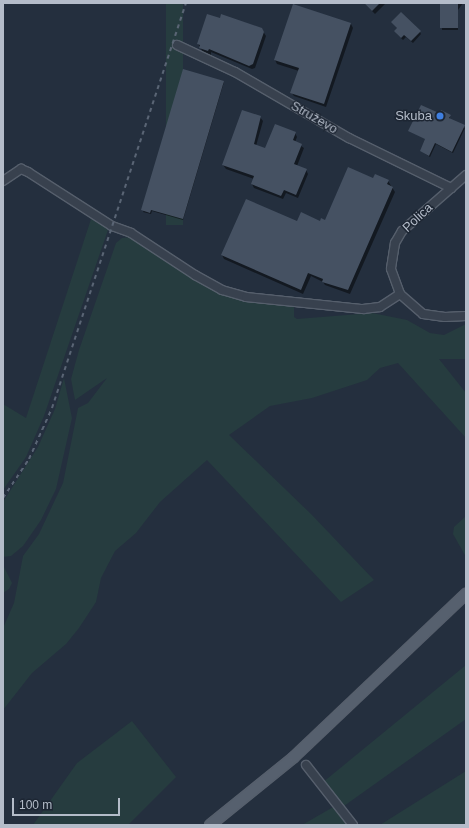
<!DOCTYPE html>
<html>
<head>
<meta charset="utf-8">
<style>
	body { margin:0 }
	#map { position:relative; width:469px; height:828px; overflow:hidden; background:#242f3e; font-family:Helvetica,sans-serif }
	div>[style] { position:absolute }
	.green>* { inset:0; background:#263c3f; transform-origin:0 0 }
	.shadow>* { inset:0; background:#0007 }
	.building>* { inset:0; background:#455162; transform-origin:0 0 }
	.roads { filter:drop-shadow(1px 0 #565f6c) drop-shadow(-1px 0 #565f6c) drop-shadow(0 1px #565f6c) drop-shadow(0 -1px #565f6c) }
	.minor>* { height:8px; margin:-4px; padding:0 4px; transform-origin:4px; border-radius:4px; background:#38414e }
	.major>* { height:10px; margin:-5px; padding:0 5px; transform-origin:5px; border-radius:5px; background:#56606e }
	.rail>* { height:2px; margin-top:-1px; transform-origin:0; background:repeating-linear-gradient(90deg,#5a6575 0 4px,transparent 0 8px) }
	.dots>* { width:11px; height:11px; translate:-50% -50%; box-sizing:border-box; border:2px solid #1d2633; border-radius:50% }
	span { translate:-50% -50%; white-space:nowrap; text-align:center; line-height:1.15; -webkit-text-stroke:3px #1d2633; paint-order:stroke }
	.poi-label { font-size:13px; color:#b4bcc9 }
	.right { translate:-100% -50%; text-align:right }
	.street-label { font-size:13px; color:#b4bcc9 }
	.frame { position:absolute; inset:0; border:4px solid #b4bcc9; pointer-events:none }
	.scale { position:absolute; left:12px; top:798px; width:108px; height:18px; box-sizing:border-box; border:2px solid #b4bcc9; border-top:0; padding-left:5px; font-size:12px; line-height:14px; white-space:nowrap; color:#b4bcc9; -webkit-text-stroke:3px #1d2633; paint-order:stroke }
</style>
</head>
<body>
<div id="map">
	<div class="green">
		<i style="left:166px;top:3px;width:17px;height:222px"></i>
		<i style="clip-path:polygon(92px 216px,109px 227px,44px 416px,26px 457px,3px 490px,3px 404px,26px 418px)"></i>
		<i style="clip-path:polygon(130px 237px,234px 297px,294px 306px,294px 317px,297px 319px,372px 313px,407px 320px,430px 333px,444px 335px,466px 324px,466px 359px,439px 359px,466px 393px,466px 438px,398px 363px,380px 368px,367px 380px,312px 398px,270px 406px,229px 435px,311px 514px,374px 580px,341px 602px,207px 460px,160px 502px,136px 533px,115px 551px,101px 578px,96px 602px,79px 628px,66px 644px,32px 673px,3px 710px,3px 628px,14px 603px,23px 556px,39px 534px,63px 483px,78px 408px,88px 403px,107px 378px,75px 400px,71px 379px,79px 350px,116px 243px,122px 238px)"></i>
		<i style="clip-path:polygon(64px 378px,72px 418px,56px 489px,41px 520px,23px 546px,11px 556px,3px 557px,3px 502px,38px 447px,55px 409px)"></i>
		<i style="clip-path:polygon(466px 516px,466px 557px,453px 534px,454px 527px)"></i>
		<i style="clip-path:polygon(3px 565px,12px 583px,9px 589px,3px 593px)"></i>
		<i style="clip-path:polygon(466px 665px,466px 719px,344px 806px,358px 825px,355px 825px,322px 783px)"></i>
		<i style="clip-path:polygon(132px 721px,176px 777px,128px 825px,33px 825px,77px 763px)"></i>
		<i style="clip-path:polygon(466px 771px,466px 825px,380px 825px,391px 818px)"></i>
		<i style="clip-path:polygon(335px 806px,350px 825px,302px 825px)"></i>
	</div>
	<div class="shadow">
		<i style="clip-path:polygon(364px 3px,386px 3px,375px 14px)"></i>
		<i style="clip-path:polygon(441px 3px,463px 3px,458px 10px,458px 30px,442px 30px)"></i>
		<i style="clip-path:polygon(393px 23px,420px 32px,421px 34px,413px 43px,406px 37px,403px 40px,397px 34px,396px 32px,398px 29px)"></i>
		<i style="clip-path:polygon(351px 24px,353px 28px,326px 107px,294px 96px,291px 92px,299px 71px,277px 64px,275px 60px)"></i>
		<i style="clip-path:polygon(261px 28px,266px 36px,255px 68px,252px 69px,211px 52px,211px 55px,203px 52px,198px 44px)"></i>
		<i style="clip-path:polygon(224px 82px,183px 220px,152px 211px,151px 214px,143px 212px)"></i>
		<i style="clip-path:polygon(440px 115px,450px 115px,450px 120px,465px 128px,453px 153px,436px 144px,430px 157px,421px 151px)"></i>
		<i style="clip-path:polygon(260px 117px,263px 121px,256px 146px,266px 150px,295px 133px,297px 137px,295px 142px,304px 148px,297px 166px,306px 170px,308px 174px,298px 198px,286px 193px,283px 199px,254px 188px,252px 184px,254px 179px,226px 169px,223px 165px)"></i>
		<i style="clip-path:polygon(373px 179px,388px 181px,395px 192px,350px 294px,325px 285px,323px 282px,311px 276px,303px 294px,224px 259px,222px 255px,297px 222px,326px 221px)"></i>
	</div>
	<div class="building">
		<i style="clip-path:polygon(364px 3px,380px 3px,372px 11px)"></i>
		<i style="left:440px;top:3px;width:18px;height:25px"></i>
		<i style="clip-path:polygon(293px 4px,351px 23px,324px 104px,290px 93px,299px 68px,274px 60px)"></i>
		<i style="clip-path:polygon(401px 12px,421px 31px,411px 41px,404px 35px,401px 38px,394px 31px,397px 28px,391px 22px)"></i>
		<i style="clip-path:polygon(207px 14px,220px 18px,221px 14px,262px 28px,264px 32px,253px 64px,249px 66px,209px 49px,208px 51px,199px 48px,200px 45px,197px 44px)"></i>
		<i style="clip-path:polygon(183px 69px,224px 81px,183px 219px,151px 210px,150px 213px,141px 210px)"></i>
		<i style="clip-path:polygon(421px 105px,439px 113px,441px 110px,451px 115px,449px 118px,465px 125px,452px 152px,435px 143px,429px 156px,420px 151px,425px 139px,408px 131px)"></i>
		<i style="clip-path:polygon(242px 110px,261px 116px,254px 144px,265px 148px,275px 124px,296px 132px,293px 140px,302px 144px,294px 164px,307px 169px,296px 195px,284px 190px,281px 196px,251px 184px,254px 176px,222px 165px)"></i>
		<i style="clip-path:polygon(348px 167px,373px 178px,375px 174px,389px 180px,387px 184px,393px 187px,348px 290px,322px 282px,323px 279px,308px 273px,301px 290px,221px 255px,246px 199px,297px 221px,301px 212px,320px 221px,321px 218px,325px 220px)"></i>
	</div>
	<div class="roads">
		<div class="minor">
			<i style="left:177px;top:45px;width:64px;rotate:25deg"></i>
			<i style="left:235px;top:72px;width:132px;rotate:30.1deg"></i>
			<i style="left:349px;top:138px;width:114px;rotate:26.1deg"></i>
			<i style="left:466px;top:175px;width:85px;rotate:138.8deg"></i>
			<i style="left:402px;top:231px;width:14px;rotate:120deg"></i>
			<i style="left:395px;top:243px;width:26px;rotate:99deg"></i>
			<i style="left:391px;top:269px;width:27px;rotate:70deg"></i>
			<i style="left:400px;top:294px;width:30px;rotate:41deg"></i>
			<i style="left:423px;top:314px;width:22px;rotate:8deg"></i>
			<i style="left:445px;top:317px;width:21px;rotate:-3deg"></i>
			<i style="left:3px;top:181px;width:22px;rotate:-34deg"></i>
			<i style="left:21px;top:169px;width:8px;rotate:23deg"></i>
			<i style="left:28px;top:172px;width:100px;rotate:32.7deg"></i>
			<i style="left:112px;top:226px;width:20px;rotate:20deg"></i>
			<i style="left:131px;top:233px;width:77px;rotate:33.3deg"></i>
			<i style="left:195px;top:275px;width:31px;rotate:29deg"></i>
			<i style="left:222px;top:290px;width:25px;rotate:16deg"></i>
			<i style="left:246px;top:297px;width:118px;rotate:5.9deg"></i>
			<i style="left:363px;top:309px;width:17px;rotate:-7deg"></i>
			<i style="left:380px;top:307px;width:24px;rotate:-33deg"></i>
			<i style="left:306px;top:765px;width:76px;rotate:51.9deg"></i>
		</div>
		<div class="major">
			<i style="left:210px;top:825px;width:108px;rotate:-39deg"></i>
			<i style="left:294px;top:757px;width:237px;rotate:-43.5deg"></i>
		</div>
	</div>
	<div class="rail">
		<i style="left:3px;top:498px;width:47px;rotate:-56.3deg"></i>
		<i style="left:29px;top:459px;width:56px;rotate:-65.7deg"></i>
		<i style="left:52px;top:408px;width:427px;rotate:-71.7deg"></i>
	</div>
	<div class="dots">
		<i style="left:440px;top:116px;background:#3f7fe0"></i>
	</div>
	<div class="poi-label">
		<span class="right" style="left:432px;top:116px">Skuba</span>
	</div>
	<div class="street-label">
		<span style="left:314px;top:118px;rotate:30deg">Struževo</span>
		<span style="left:418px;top:218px;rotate:-43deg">Polica</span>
	</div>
	<div class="frame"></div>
	<div class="scale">100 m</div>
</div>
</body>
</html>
